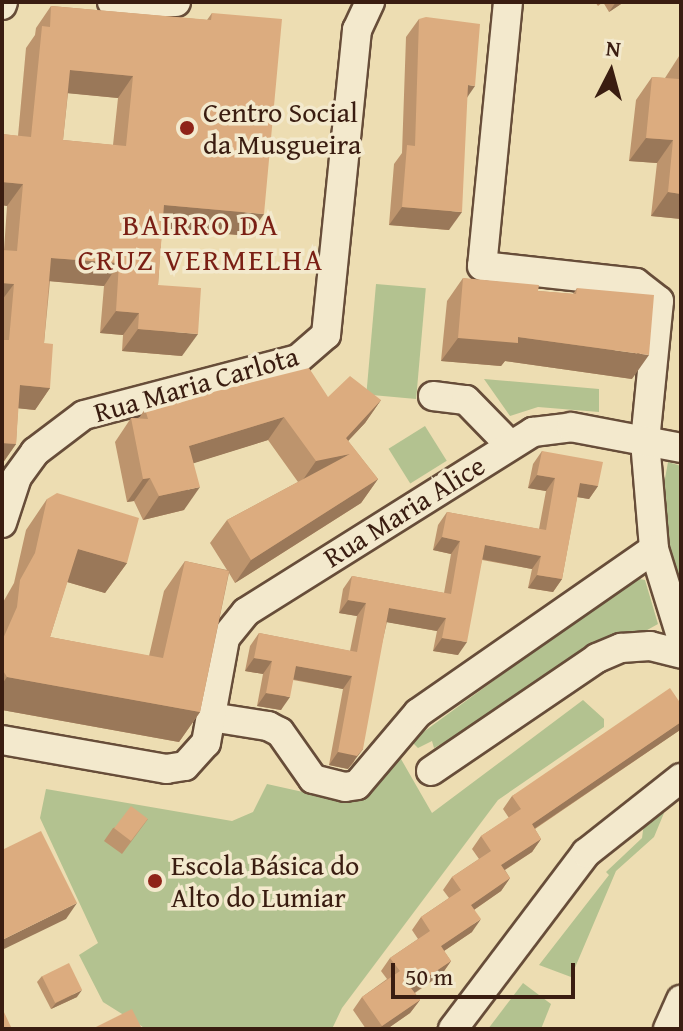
<!DOCTYPE html>
<html>
<head>
<meta charset="utf-8">
<style>
	body { margin:0 }
	#map { position:relative; width:683px; height:1031px; overflow:hidden; background:#edddb2; font-family:"Gentium Book Plus",serif }
	div>[style] { position:absolute }
	.green>* { inset:0; background:#b3c290; transform-origin:0 0 }
	.roads { filter:drop-shadow(2px 0 #674d39) drop-shadow(-2px 0 #674d39) drop-shadow(0 2px #674d39) drop-shadow(0 -2px #674d39) }
	.street>* { height:28px; margin:-14px; padding:0 14px; transform-origin:14px; border-radius:14px; background:#f3e9cd }
	.wall>* { inset:0; background:#bd946d }
	.shaded-wall>* { inset:0; background:#9a7859 }
	.building>* { inset:0; background:#dcac7f; transform-origin:0 0 }
	.dots>* { width:22px; height:22px; translate:-50% -50%; box-sizing:border-box; border:4px solid #f3e9cd; border-radius:50% }
	span { translate:-50% -50%; white-space:nowrap; text-align:center; line-height:1.15; -webkit-text-stroke:7px #f3e9cd; paint-order:stroke }
	.poi-label { font-size:28px; color:#3a1d11 }
	.left { translate:0 -50%; text-align:left }
	.street-label { font-size:28px; color:#3a1d11 }
	.neighbourhood-label { font-size:30px; color:#7a1f14; letter-spacing:2px }
	.frame { position:absolute; inset:0; border:4px solid #3a1d11; pointer-events:none }
	.north { position:absolute; left:571px; top:32px; width:80px; height:80px; -webkit-text-stroke:6px #f3e9cd; paint-order:stroke; rotate:6deg; font-size:22px; font-weight:700; line-height:32px; text-align:center; color:#3a1d11 }
	.north::after { content:''; display:block; margin:auto; width:28px; height:36px; background:#3a1d11; clip-path:polygon(50% 0,100% 100%,50% 72%,0 100%) }
	.scale { position:absolute; left:391px; top:963px; width:184px; height:36px; box-sizing:border-box; border:4px solid #3a1d11; border-top:0; padding-left:10px; font-size:24px; line-height:28px; white-space:nowrap; color:#3a1d11; -webkit-text-stroke:6px #f3e9cd; paint-order:stroke }
</style>
</head>
<body>
<div id="map">
	<div class="green">
		<i style="left:376px;top:284px;width:50px;height:111px;rotate:5deg"></i>
		<i style="clip-path:polygon(484px 379px,599px 389px,599px 412px,538px 407px,510px 416px)"></i>
		<i style="left:425px;top:426px;width:41px;height:43px;rotate:58deg"></i>
		<i style="clip-path:polygon(668px 462px,681px 466px,681px 592px,668px 541px,664px 484px)"></i>
		<i style="clip-path:polygon(634px 578px,645px 580px,658px 624px,434px 748px,432px 741px,418px 748px,411px 741px)"></i>
		<i style="clip-path:polygon(583px 700px,604px 719px,604px 727px,498px 800px,342px 1008px,332px 1029px,146px 1029px,103px 1002px,79px 955px,98px 943px,40px 818px,46px 789px,232px 821px,253px 812px,267px 784px,348px 802px,401px 759px,432px 813px)"></i>
		<i style="clip-path:polygon(656px 811px,664px 813px,654px 837px,616px 871px,571px 977px,539px 965px,609px 875px,606px 872px,642px 838px,644px 823px)"></i>
		<i style="clip-path:polygon(523px 983px,551px 1004px,541px 1029px,488px 1029px)"></i>
	</div>
	<div class="roads">
		<div class="street">
			<i style="left:112px;top:2px;width:64px"></i>
			<i style="left:508px;top:2px;width:265px;rotate:95.6deg"></i>
			<i style="left:482px;top:266px;width:155px;rotate:6.3deg"></i>
			<i style="left:636px;top:283px;width:29px;rotate:38deg"></i>
			<i style="left:659px;top:301px;width:141px;rotate:95.7deg"></i>
			<i style="left:645px;top:441px;width:108px;rotate:85.2deg"></i>
			<i style="left:654px;top:549px;width:91px;rotate:72.8deg"></i>
			<i style="left:2px;top:5px;width:3px;rotate:-72deg"></i>
			<i style="left:433px;top:396px;width:33px;rotate:7deg"></i>
			<i style="left:466px;top:400px;width:62px;rotate:45.7deg"></i>
			<i style="left:2px;top:523px;width:48px;rotate:-71.9deg"></i>
			<i style="left:17px;top:477px;width:31px;rotate:-54deg"></i>
			<i style="left:35px;top:452px;width:61px;rotate:-37.1deg"></i>
			<i style="left:84px;top:415px;width:221px;rotate:-14.7deg"></i>
			<i style="left:298px;top:359px;width:37px;rotate:-41deg"></i>
			<i style="left:326px;top:335px;width:307px;rotate:-84.2deg"></i>
			<i style="left:357px;top:30px;width:31px;rotate:-65deg"></i>
			<i style="left:211px;top:717px;width:58px;rotate:9deg"></i>
			<i style="left:268px;top:726px;width:13px;rotate:27deg"></i>
			<i style="left:280px;top:732px;width:57px;rotate:54.9deg"></i>
			<i style="left:313px;top:779px;width:33px;rotate:14deg"></i>
			<i style="left:345px;top:787px;width:12px;rotate:-9deg"></i>
			<i style="left:357px;top:785px;width:94px;rotate:-49.7deg"></i>
			<i style="left:418px;top:713px;width:287px;rotate:-34.8deg"></i>
			<i style="left:2px;top:740px;width:167px;rotate:10deg"></i>
			<i style="left:166px;top:769px;width:19px;rotate:-9deg"></i>
			<i style="left:185px;top:766px;width:31px;rotate:-48deg"></i>
			<i style="left:206px;top:743px;width:107px;rotate:-79.7deg"></i>
			<i style="left:225px;top:638px;width:33px;rotate:-51deg"></i>
			<i style="left:246px;top:612px;width:339px;rotate:-32.1deg"></i>
			<i style="left:533px;top:432px;width:38px;rotate:-7deg"></i>
			<i style="left:571px;top:427px;width:112px;rotate:10.8deg"></i>
			<i style="left:431px;top:771px;width:201px;rotate:-34.2deg"></i>
			<i style="left:597px;top:658px;width:26px;rotate:-23deg"></i>
			<i style="left:621px;top:648px;width:29px;rotate:-4deg"></i>
			<i style="left:650px;top:646px;width:32px;rotate:14deg"></i>
			<i style="left:453px;top:1029px;width:221px;rotate:-52.9deg"></i>
			<i style="left:586px;top:853px;width:121px;rotate:-38.3deg"></i>
			<i style="left:668px;top:1029px;width:32px;rotate:-66deg"></i>
		</div>
	</div>
	<div class="wall">
		<i style="clip-path:polygon(595px 2px,624px 2px,609px 12px,603px 2px,598px 6px)"></i>
		<i style="clip-path:polygon(evenodd,51px 6px,207px 20px,212px 13px,249px 236px,162px 228px,158px 285px,182px 356px,122px 351px,123px 335px,100px 333px,104px 286px,50px 281px,44px 343px,50px 388px,35px 410px,18px 408px,16px 444px,2px 464px,2px 250px,4px 250px,7px 206px,2px 205px,2px 134px,18px 136px,26px 48px,35px 35px,36px 28px,51px 6px,68px 93px,118px 98px,113px 145px,63px 140px,68px 93px)"></i>
		<i style="clip-path:polygon(419px 19px,467px 97px,449px 230px,389px 225px,394px 164px,402px 153px,406px 37px)"></i>
		<i style="clip-path:polygon(681px 53px,681px 219px,651px 216px,657px 163px,629px 161px,636px 100px,652px 77px,665px 78px)"></i>
		<i style="clip-path:polygon(463px 278px,538px 291px,573px 294px,577px 288px,632px 379px,505px 361px,501px 366px,441px 361px,447px 301px)"></i>
		<i style="clip-path:polygon(328px 397px,381px 400px,365px 423px,348px 441px,378px 479px,361px 503px,235px 583px,229px 573px,200px 712px,179px 742px,2px 710px,2px 604px,14px 583px,26px 530px,47px 499px,127px 563px,105px 593px,67px 582px,50px 637px,149px 656px,164px 591px,185px 561px,227px 570px,210px 543px,227px 520px,298px 482px,268px 440px,193px 463px,184px 510px,143px 520px,134px 501px,127px 502px,115px 442px,131px 418px,139px 418px,145px 409px)"></i>
		<i style="clip-path:polygon(542px 451px,598px 486px,589px 499px,577px 497px,562px 579px,553px 592px,528px 588px,532px 569px,482px 560px,458px 655px,433px 651px,437px 631px,387px 622px,354px 762px,348px 769px,329px 765px,343px 689px,293px 680px,281px 710px,257px 706px,263px 674px,245px 671px,250px 646px,259px 633px,350px 651px,357px 616px,339px 613px,343px 589px,352px 576px,444px 593px,451px 554px,433px 550px,438px 525px,447px 512px,539px 529px,546px 491px,528px 488px,533px 464px)"></i>
		<i style="clip-path:polygon(681px 704px,680px 730px,535px 829px,541px 839px,532px 852px,505px 870px,510px 878px,501px 891px,474px 910px,472px 932px,444px 951px,451px 961px,442px 974px,415px 993px,420px 1000px,410px 1013px,387px 1029px,366px 1029px,353px 1010px,362px 997px,387px 979px,381px 971px,390px 958px,418px 939px,412px 930px,421px 917px,449px 898px,443px 890px,452px 877px,479px 859px,472px 849px,481px 836px,509px 818px,503px 809px,512px 796px)"></i>
		<i style="clip-path:polygon(148px 819px,122px 854px,104px 841px,113px 828px)"></i>
		<i style="clip-path:polygon(42px 976px,77px 997px,51px 1009px,37px 982px)"></i>
	</div>
	<div class="shaded-wall">
		<i style="clip-path:polygon(616px 2px,624px 2px,609px 12px)"></i>
		<i style="clip-path:polygon(70px 70px,133px 76px,118px 98px,55px 92px)"></i>
		<i style="clip-path:polygon(468px 85px,475px 86px,462px 105px)"></i>
		<i style="clip-path:polygon(646px 138px,673px 140px,657px 163px,629px 161px)"></i>
		<i style="clip-path:polygon(2px 182px,23px 184px,7px 206px,2px 205px)"></i>
		<i style="clip-path:polygon(668px 192px,681px 194px,681px 219px,651px 216px)"></i>
		<i style="clip-path:polygon(164px 205px,264px 214px,249px 236px,149px 227px)"></i>
		<i style="clip-path:polygon(402px 207px,462px 212px,449px 230px,389px 225px)"></i>
		<i style="clip-path:polygon(51px 258px,119px 263px,104px 286px,36px 280px)"></i>
		<i style="clip-path:polygon(2px 283px,14px 284px,2px 300px)"></i>
		<i style="clip-path:polygon(116px 311px,139px 313px,123px 335px,100px 333px)"></i>
		<i style="clip-path:polygon(138px 329px,198px 334px,182px 356px,122px 351px)"></i>
		<i style="clip-path:polygon(518px 337px,649px 355px,632px 379px,505px 361px,501px 366px,441px 361px,458px 338px)"></i>
		<i style="clip-path:polygon(20px 385px,50px 388px,35px 410px,5px 407px)"></i>
		<i style="clip-path:polygon(381px 400px,365px 423px,333px 457px,350px 454px,300px 484px,316px 461px,346px 438px)"></i>
		<i style="clip-path:polygon(284px 417px,268px 440px,172px 470px,189px 446px)"></i>
		<i style="clip-path:polygon(2px 443px,16px 444px,2px 464px)"></i>
		<i style="clip-path:polygon(537px 475px,555px 478px,546px 491px,528px 488px)"></i>
		<i style="clip-path:polygon(150px 478px,134px 501px,127px 502px,143px 479px)"></i>
		<i style="clip-path:polygon(378px 479px,361px 503px,235px 583px,251px 560px)"></i>
		<i style="clip-path:polygon(580px 483px,598px 486px,589px 499px,571px 496px)"></i>
		<i style="clip-path:polygon(200px 487px,184px 510px,143px 520px,159px 496px)"></i>
		<i style="clip-path:polygon(442px 537px,460px 541px,451px 554px,433px 550px)"></i>
		<i style="clip-path:polygon(485px 545px,541px 556px,532px 569px,476px 558px)"></i>
		<i style="clip-path:polygon(78px 549px,127px 563px,105px 593px,57px 579px)"></i>
		<i style="clip-path:polygon(537px 575px,562px 579px,553px 592px,528px 588px)"></i>
		<i style="clip-path:polygon(348px 600px,366px 603px,357px 616px,339px 613px)"></i>
		<i style="clip-path:polygon(389px 608px,446px 618px,437px 631px,380px 621px)"></i>
		<i style="clip-path:polygon(442px 638px,467px 642px,458px 655px,433px 651px)"></i>
		<i style="clip-path:polygon(254px 658px,272px 661px,263px 674px,245px 671px)"></i>
		<i style="clip-path:polygon(296px 666px,352px 676px,343px 689px,287px 678px)"></i>
		<i style="clip-path:polygon(7px 677px,200px 712px,179px 742px,2px 710px,2px 684px)"></i>
		<i style="clip-path:polygon(266px 693px,290px 697px,281px 710px,257px 706px)"></i>
		<i style="clip-path:polygon(681px 722px,680px 730px,522px 837px,532px 824px)"></i>
		<i style="clip-path:polygon(363px 749px,348px 769px,329px 765px,338px 752px)"></i>
		<i style="clip-path:polygon(541px 839px,532px 852px,492px 878px,501px 865px)"></i>
		<i style="clip-path:polygon(510px 878px,501px 891px,462px 918px,471px 905px)"></i>
		<i style="clip-path:polygon(77px 903px,66px 919px,2px 950px,2px 940px)"></i>
		<i style="clip-path:polygon(481px 919px,472px 932px,432px 959px,441px 946px)"></i>
		<i style="clip-path:polygon(451px 961px,442px 974px,402px 1001px,411px 988px)"></i>
		<i style="clip-path:polygon(82px 990px,77px 997px,51px 1009px,56px 1003px)"></i>
		<i style="clip-path:polygon(420px 1000px,410px 1013px,387px 1029px,379px 1029px,382px 1026px)"></i>
	</div>
	<div class="building">
		<i style="clip-path:polygon(evenodd,51px 6px,211px 20px,212px 13px,282px 19px,264px 214px,164px 205px,158px 285px,201px 288px,198px 334px,138px 329px,139px 313px,116px 311px,119px 263px,51px 258px,44px 343px,53px 344px,50px 388px,20px 385px,16px 444px,2px 443px,2px 340px,9px 340px,14px 284px,2px 283px,2px 250px,17px 251px,23px 184px,2px 182px,2px 134px,31px 137px,42px 26px,50px 27px,51px 6px,70px 70px,133px 76px,126px 146px,63px 140px,70px 70px)"></i>
		<i style="clip-path:polygon(426px 17px,480px 24px,475px 86px,468px 85px,462px 212px,402px 207px,407px 145px,415px 146px,419px 19px)"></i>
		<i style="clip-path:polygon(681px 57px,681px 194px,668px 192px,673px 140px,646px 138px,652px 77px,679px 79px)"></i>
		<i style="clip-path:polygon(463px 278px,539px 285px,538px 291px,576px 294px,577px 288px,654px 295px,649px 355px,518px 337px,518px 343px,458px 338px)"></i>
		<i style="clip-path:polygon(309px 368px,328px 397px,350px 376px,381px 400px,346px 438px,378px 479px,251px 560px,227px 520px,350px 454px,316px 461px,284px 417px,189px 446px,200px 487px,159px 496px,150px 478px,143px 479px,131px 418px,148px 419px,145px 409px)"></i>
		<i style="clip-path:polygon(542px 451px,603px 462px,598px 486px,580px 483px,562px 579px,537px 575px,541px 556px,485px 545px,467px 642px,442px 638px,446px 618px,389px 608px,363px 749px,357px 756px,338px 752px,352px 676px,296px 666px,290px 697px,266px 693px,272px 661px,254px 658px,259px 633px,357px 652px,366px 603px,348px 600px,352px 576px,451px 594px,460px 541px,442px 537px,447px 512px,546px 530px,555px 478px,537px 475px)"></i>
		<i style="clip-path:polygon(57px 493px,139px 518px,127px 563px,78px 549px,50px 637px,163px 658px,185px 561px,229px 571px,200px 712px,7px 677px,2px 669px,2px 641px,17px 607px,20px 580px,35px 553px,47px 499px)"></i>
		<i style="clip-path:polygon(670px 688px,681px 704px,681px 722px,532px 824px,541px 839px,501px 865px,510px 878px,471px 905px,481px 919px,441px 946px,451px 961px,411px 988px,420px 1000px,382px 1026px,362px 997px,400px 971px,390px 958px,430px 931px,421px 917px,461px 890px,452px 877px,491px 851px,481px 836px,521px 809px,512px 796px)"></i>
		<i style="left:131px;top:806px;width:21px;height:28px;rotate:37deg"></i>
		<i style="clip-path:polygon(41px 831px,77px 903px,2px 940px,2px 850px)"></i>
		<i style="left:69px;top:963px;width:30px;height:30px;rotate:64deg"></i>
		<i style="clip-path:polygon(2px 1008px,12px 1029px,2px 1029px)"></i>
		<i style="clip-path:polygon(132px 1009px,142px 1029px,92px 1029px)"></i>
	</div>
	<div class="dots">
		<i style="left:187px;top:128px;background:#8f2418"></i>
		<i style="left:155px;top:881px;background:#8f2418"></i>
	</div>
	<div class="poi-label">
		<span class="left" style="left:203px;top:128px">Centro Social<br>da Musgueira</span>
		<span class="left" style="left:171px;top:881px">Escola Básica do<br>Alto do Lumiar</span>
	</div>
	<div class="street-label">
		<span style="left:196px;top:384px;rotate:-16deg">Rua Maria Carlota</span>
		<span style="left:404px;top:511px;rotate:-32deg">Rua Maria Alice</span>
	</div>
	<div class="neighbourhood-label">
		<span style="left:201px;top:241px">BAIRRO DA<br>CRUZ VERMELHA</span>
	</div>
	<div class="frame"></div>
	<div class="north">N</div>
	<div class="scale">50 m</div>
</div>
</body>
</html>
